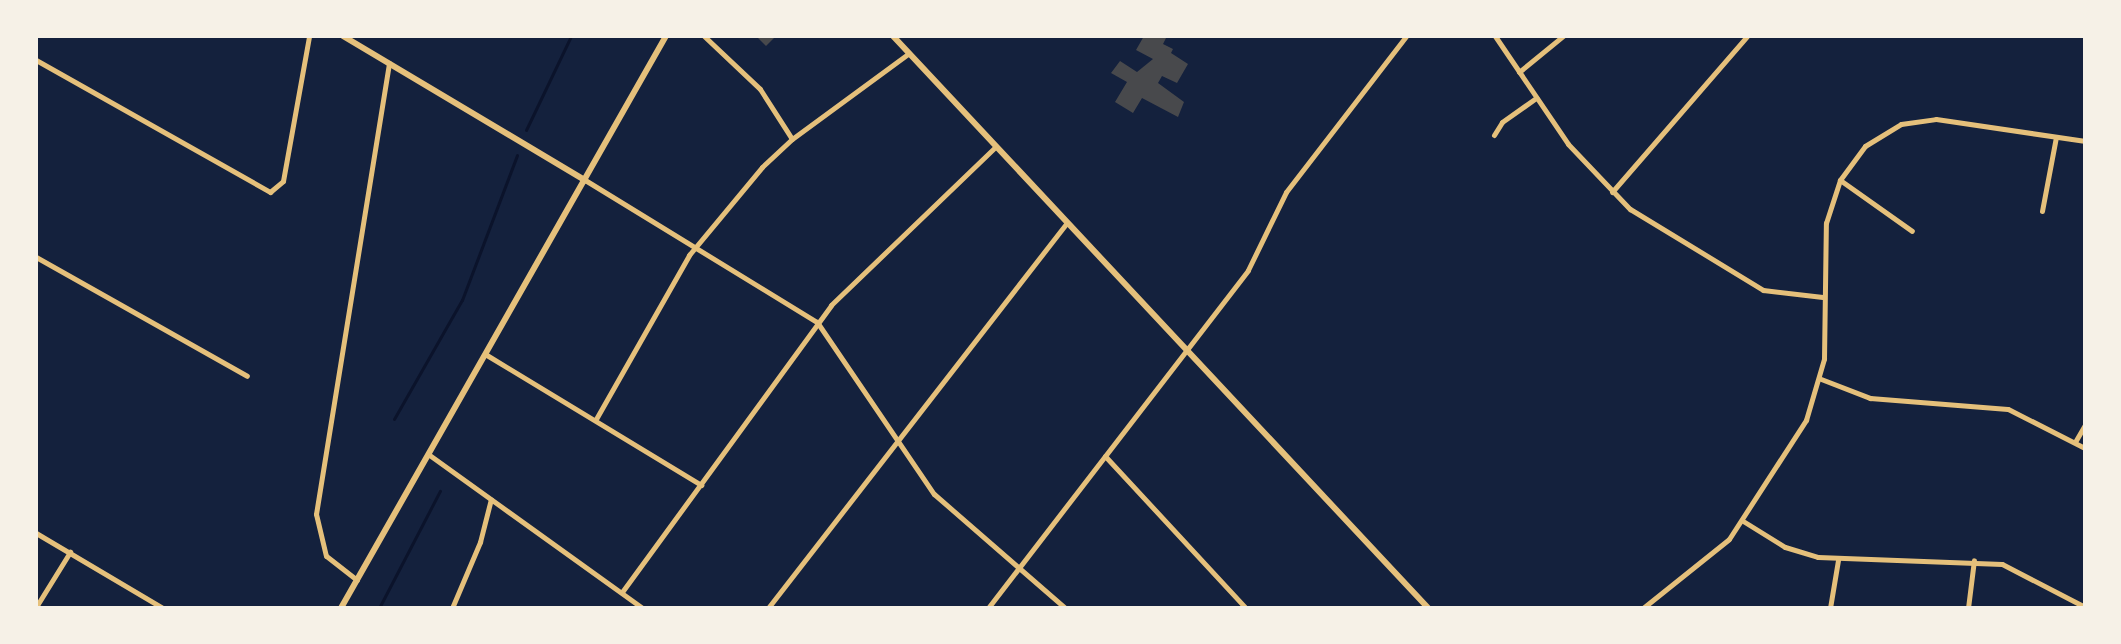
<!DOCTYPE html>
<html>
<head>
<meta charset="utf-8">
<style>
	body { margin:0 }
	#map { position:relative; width:2121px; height:644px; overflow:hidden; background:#14213d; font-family:"Fira Sans",sans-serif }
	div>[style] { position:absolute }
	.stream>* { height:3px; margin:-1.5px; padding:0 1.5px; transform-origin:1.5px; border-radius:1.5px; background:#0b132b }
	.building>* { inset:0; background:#48494c }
	.minor>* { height:5px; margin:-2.5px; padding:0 2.5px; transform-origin:2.5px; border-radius:2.5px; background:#e5c07b }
	.tertiary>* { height:6px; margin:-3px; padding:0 3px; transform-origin:3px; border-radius:3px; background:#e5c07b }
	span { translate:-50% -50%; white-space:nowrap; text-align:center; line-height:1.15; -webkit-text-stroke:6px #f6f1e7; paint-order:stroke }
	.frame { position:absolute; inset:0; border:38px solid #f6f1e7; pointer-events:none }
</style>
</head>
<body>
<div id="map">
	<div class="stream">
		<i style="left:526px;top:130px;width:104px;rotate:-64.4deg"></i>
		<i style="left:394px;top:419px;width:137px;rotate:-60.3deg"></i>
		<i style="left:462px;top:300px;width:155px;rotate:-69.2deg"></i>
		<i style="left:379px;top:608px;width:132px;rotate:-62.5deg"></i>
	</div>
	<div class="building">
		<i style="clip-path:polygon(756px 36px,776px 36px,766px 46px)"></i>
		<i style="clip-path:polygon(1144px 36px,1166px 38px,1163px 44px,1173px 49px,1171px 53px,1188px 64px,1177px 83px,1162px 76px,1158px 83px,1184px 102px,1178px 117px,1142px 98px,1133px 113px,1115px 102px,1127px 82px,1111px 73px,1120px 61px,1137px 72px,1153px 59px,1136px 50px)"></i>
	</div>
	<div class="minor">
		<i style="left:704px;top:36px;width:77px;rotate:43.4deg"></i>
		<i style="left:760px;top:89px;width:59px;rotate:57.4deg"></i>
		<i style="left:1495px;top:36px;width:130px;rotate:55.9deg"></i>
		<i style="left:1568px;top:144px;width:90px;rotate:46.4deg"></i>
		<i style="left:1630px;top:209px;width:156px;rotate:31.3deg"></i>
		<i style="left:1763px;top:290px;width:60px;rotate:6.7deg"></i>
		<i style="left:36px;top:60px;width:269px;rotate:29.4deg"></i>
		<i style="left:270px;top:192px;width:17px;rotate:-40deg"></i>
		<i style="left:283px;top:181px;width:147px;rotate:-79.8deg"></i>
		<i style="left:1519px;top:72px;width:57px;rotate:-39.3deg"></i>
		<i style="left:1494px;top:135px;width:15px;rotate:-58deg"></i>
		<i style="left:1502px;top:122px;width:42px;rotate:-35.2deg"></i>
		<i style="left:585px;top:180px;width:272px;rotate:31.5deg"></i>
		<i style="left:817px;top:322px;width:208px;rotate:55.8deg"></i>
		<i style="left:934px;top:494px;width:174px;rotate:41deg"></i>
		<i style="left:1840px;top:180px;width:88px;rotate:35.3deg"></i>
		<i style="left:1612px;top:192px;width:206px;rotate:-49.1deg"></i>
		<i style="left:2042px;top:211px;width:75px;rotate:-79.3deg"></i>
		<i style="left:36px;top:257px;width:242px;rotate:29.4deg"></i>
		<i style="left:485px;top:354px;width:253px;rotate:31.2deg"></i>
		<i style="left:1821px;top:379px;width:53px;rotate:21.2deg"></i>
		<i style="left:1870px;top:398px;width:138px;rotate:4.6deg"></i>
		<i style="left:2008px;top:409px;width:86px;rotate:26.9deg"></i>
		<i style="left:596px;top:419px;width:189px;rotate:-60.4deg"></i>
		<i style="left:689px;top:255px;width:114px;rotate:-50.3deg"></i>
		<i style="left:762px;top:167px;width:41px;rotate:-43deg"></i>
		<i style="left:792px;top:139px;width:145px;rotate:-36.3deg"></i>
		<i style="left:2075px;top:442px;width:20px;rotate:-60deg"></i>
		<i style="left:428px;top:454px;width:264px;rotate:35.7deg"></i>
		<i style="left:1105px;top:456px;width:207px;rotate:47.2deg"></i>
		<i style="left:1743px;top:521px;width:49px;rotate:31.8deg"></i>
		<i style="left:1785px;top:547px;width:34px;rotate:17deg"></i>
		<i style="left:1818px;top:557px;width:184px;rotate:2.2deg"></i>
		<i style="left:2002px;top:564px;width:93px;rotate:27.4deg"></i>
		<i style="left:36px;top:533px;width:147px;rotate:30.6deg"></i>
		<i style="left:357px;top:580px;width:39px;rotate:-142deg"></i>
		<i style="left:326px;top:556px;width:43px;rotate:-103.4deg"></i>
		<i style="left:316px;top:514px;width:457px;rotate:-80.8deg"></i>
		<i style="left:622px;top:592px;width:355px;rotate:-53.9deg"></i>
		<i style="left:831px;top:305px;width:229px;rotate:-43.9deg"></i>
		<i style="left:36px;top:607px;width:65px;rotate:-58.3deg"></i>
		<i style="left:452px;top:608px;width:72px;rotate:-67deg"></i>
		<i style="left:480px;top:542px;width:44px;rotate:-75.7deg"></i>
		<i style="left:768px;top:608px;width:487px;rotate:-52.2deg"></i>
		<i style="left:988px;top:608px;width:426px;rotate:-52.4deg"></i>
		<i style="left:1248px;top:270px;width:87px;rotate:-64deg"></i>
		<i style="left:1286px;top:192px;width:197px;rotate:-52.4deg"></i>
		<i style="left:1643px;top:608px;width:110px;rotate:-38.7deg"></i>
		<i style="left:1729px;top:539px;width:142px;rotate:-57.1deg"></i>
		<i style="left:1806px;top:420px;width:64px;rotate:-73.6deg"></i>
		<i style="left:1824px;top:359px;width:136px;rotate:-89.2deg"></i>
		<i style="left:1826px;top:223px;width:45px;rotate:-72deg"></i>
		<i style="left:1840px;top:180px;width:42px;rotate:-53.7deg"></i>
		<i style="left:1865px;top:146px;width:42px;rotate:-31.4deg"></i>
		<i style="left:1901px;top:124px;width:35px;rotate:-8deg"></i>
		<i style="left:1936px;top:119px;width:151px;rotate:8.4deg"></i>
		<i style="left:1830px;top:608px;width:49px;rotate:-80.5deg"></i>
		<i style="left:1968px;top:608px;width:48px;rotate:-82.9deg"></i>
	</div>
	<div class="tertiary">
		<i style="left:343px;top:36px;width:282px;rotate:30.8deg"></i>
		<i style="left:893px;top:36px;width:783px;rotate:46.91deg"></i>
		<i style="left:341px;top:608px;width:658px;rotate:-60.4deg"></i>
	</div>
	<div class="frame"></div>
</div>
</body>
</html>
